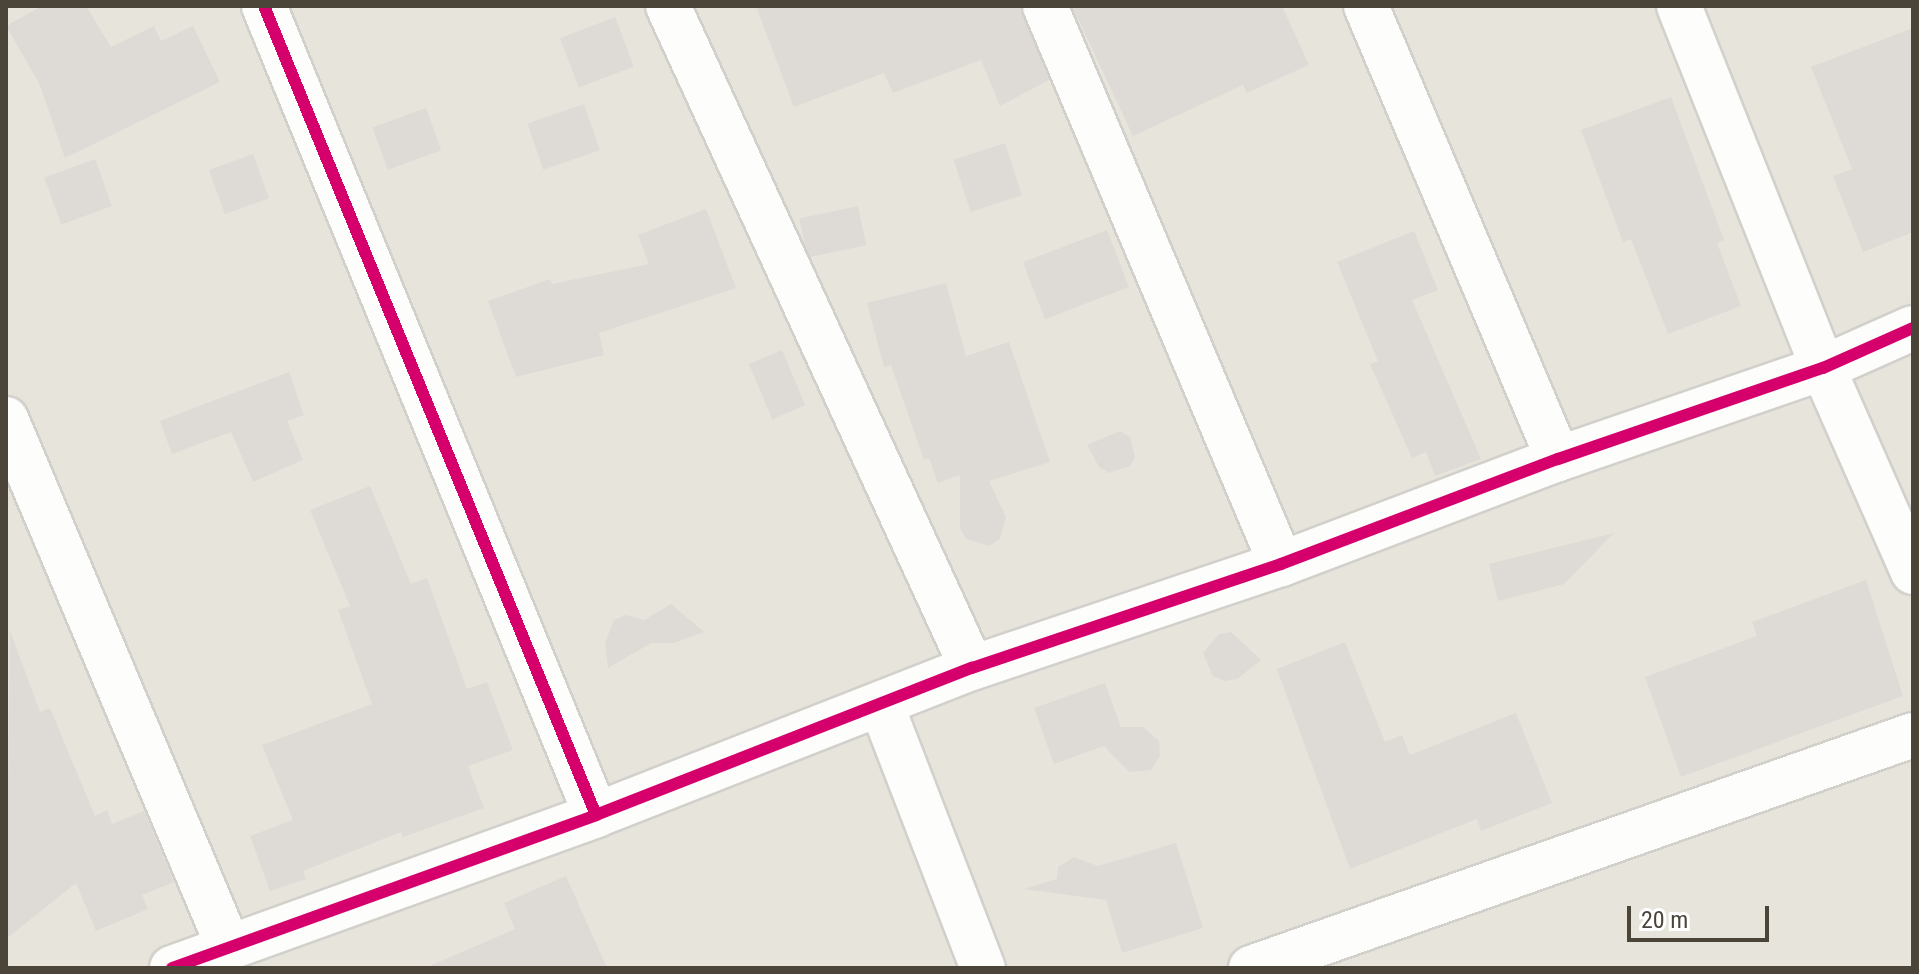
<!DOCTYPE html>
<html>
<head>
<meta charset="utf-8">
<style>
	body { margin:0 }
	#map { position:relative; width:1919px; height:974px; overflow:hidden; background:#f4f2ee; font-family:"Roboto Condensed",sans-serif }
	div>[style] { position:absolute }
	.residential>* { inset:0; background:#e7e4dc; transform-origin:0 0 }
	.building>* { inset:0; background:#dedbd6; transform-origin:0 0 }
	.roads { filter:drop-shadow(2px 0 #d2d0cb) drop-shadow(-2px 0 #d2d0cb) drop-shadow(0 2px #d2d0cb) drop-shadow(0 -2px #d2d0cb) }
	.minor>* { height:44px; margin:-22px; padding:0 22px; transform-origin:22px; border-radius:22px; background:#fdfdfc }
	.cycleway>* { height:12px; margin:-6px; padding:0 6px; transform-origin:6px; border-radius:6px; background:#d6006c }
	span { translate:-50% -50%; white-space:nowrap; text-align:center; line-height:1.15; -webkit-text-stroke:6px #fff; paint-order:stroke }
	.frame { position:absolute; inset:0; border:8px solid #4b4439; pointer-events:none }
	.scale { position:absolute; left:1627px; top:906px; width:142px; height:36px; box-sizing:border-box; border:4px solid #4b4439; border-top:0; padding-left:10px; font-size:24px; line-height:28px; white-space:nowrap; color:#4b4439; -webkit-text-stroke:6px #fff; paint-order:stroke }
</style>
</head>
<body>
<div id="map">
	<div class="residential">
		<i style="left:6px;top:6px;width:1907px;height:962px"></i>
	</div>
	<div class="building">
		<i style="clip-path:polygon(42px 6px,86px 6px,111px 47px,154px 26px,161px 41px,193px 26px,220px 82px,65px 158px,39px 83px,6px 26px)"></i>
		<i style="clip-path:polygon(756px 6px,1021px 6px,1049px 80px,1000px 106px,981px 60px,893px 93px,884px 73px,794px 107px)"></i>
		<i style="clip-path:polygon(1072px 6px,1282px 6px,1309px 65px,1247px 93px,1243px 85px,1133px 136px)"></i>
		<i style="left:615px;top:17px;width:53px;height:59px;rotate:69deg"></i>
		<i style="clip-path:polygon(1913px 28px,1913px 232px,1863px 252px,1833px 176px,1852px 169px,1811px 67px)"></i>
		<i style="clip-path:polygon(1671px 97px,1724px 240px,1717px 243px,1741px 306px,1668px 334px,1631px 239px,1623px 242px,1581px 130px)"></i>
		<i style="left:584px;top:104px;width:49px;height:60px;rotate:71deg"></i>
		<i style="left:426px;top:108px;width:45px;height:57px;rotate:70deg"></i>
		<i style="left:1005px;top:143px;width:55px;height:54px;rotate:72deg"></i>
		<i style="left:253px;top:154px;width:47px;height:47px;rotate:70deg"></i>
		<i style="left:95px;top:159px;width:50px;height:54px;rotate:70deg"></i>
		<i style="left:858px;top:206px;width:40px;height:60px;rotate:78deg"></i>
		<i style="clip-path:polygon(706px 209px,736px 288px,599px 333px,604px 355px,516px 377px,488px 301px,550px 279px,552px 284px,649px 264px,638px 235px)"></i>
		<i style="left:1107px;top:230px;width:61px;height:90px;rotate:69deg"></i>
		<i style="clip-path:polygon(1414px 231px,1438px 290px,1412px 300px,1481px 459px,1435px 476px,1426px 452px,1412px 458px,1370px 364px,1378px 361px,1337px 262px)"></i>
		<i style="clip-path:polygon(946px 283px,966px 356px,1009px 342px,1050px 462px,989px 481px,1006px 517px,1000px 539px,989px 546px,966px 539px,960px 528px,960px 475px,938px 483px,929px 458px,924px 460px,891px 365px,884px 367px,867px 303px)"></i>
		<i style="left:782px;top:350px;width:60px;height:36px;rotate:67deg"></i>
		<i style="clip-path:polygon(289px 372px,304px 415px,287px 421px,303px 460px,253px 482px,231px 432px,172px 454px,160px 421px)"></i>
		<i style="clip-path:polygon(1120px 431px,1130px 437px,1135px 457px,1130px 466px,1109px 473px,1099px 467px,1087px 445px)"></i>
		<i style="clip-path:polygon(370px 486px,411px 584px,427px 578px,467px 689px,487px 682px,513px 750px,468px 766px,484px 808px,403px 837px,401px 832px,303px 871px,306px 879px,270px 891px,250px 836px,293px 820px,262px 745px,372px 704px,338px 610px,350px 606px,310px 510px)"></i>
		<i style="clip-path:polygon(1614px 533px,1564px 584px,1498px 601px,1489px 564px)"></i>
		<i style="clip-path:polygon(1866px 580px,1903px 696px,1681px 777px,1645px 677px,1757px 636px,1752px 622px)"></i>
		<i style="clip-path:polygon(671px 604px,704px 632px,674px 643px,651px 643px,608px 668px,605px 643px,614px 620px,626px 615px,644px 620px)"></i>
		<i style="clip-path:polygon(10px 631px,40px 712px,50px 708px,95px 816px,107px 810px,112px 824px,144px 811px,174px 882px,142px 895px,148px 909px,96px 931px,76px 883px,6px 939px)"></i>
		<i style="clip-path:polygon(1231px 632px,1261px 660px,1237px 679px,1225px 681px,1213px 676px,1203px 653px,1219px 634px)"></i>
		<i style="clip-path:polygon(1345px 642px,1385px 742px,1402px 735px,1410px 755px,1516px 713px,1552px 803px,1481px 831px,1477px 819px,1350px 869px,1277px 669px)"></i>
		<i style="clip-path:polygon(1105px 683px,1121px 727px,1143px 727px,1159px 741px,1160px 756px,1151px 770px,1129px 772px,1104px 746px,1054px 764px,1034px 708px)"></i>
		<i style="clip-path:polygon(1176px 843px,1203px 928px,1122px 953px,1106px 900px,1024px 889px,1057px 879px,1058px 867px,1074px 857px,1098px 866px)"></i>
		<i style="clip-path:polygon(566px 876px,607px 968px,425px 968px,515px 929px,504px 903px)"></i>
	</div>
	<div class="roads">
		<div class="minor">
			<i style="left:264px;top:6px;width:874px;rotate:67.69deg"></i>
			<i style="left:668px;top:6px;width:728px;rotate:65.33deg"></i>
			<i style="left:1045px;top:6px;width:606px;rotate:67.07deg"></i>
			<i style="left:1366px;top:6px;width:492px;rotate:67deg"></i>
			<i style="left:1679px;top:6px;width:390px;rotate:68.3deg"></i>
			<i style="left:1823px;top:368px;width:223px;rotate:66.2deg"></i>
			<i style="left:6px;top:419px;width:574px;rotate:67.14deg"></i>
			<i style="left:881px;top:704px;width:283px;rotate:68.9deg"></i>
			<i style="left:172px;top:968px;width:451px;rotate:-19.8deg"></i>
			<i style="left:596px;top:815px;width:404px;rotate:-21.4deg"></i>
			<i style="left:972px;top:668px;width:326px;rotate:-18.6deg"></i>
			<i style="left:1281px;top:564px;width:296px;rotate:-20.8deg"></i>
			<i style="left:1558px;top:459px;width:280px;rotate:-19deg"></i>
			<i style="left:1823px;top:368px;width:98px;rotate:-24deg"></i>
			<i style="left:1251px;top:968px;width:702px;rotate:-19.39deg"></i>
		</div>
	</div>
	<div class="cycleway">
		<i style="left:264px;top:6px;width:874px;rotate:67.69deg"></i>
		<i style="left:172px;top:968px;width:451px;rotate:-19.8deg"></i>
		<i style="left:596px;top:815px;width:404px;rotate:-21.4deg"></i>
		<i style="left:972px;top:668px;width:326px;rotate:-18.6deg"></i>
		<i style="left:1281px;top:564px;width:296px;rotate:-20.8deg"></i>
		<i style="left:1558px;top:459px;width:280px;rotate:-19deg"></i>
		<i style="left:1823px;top:368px;width:98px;rotate:-24deg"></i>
	</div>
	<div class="frame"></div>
	<div class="scale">20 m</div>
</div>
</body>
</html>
